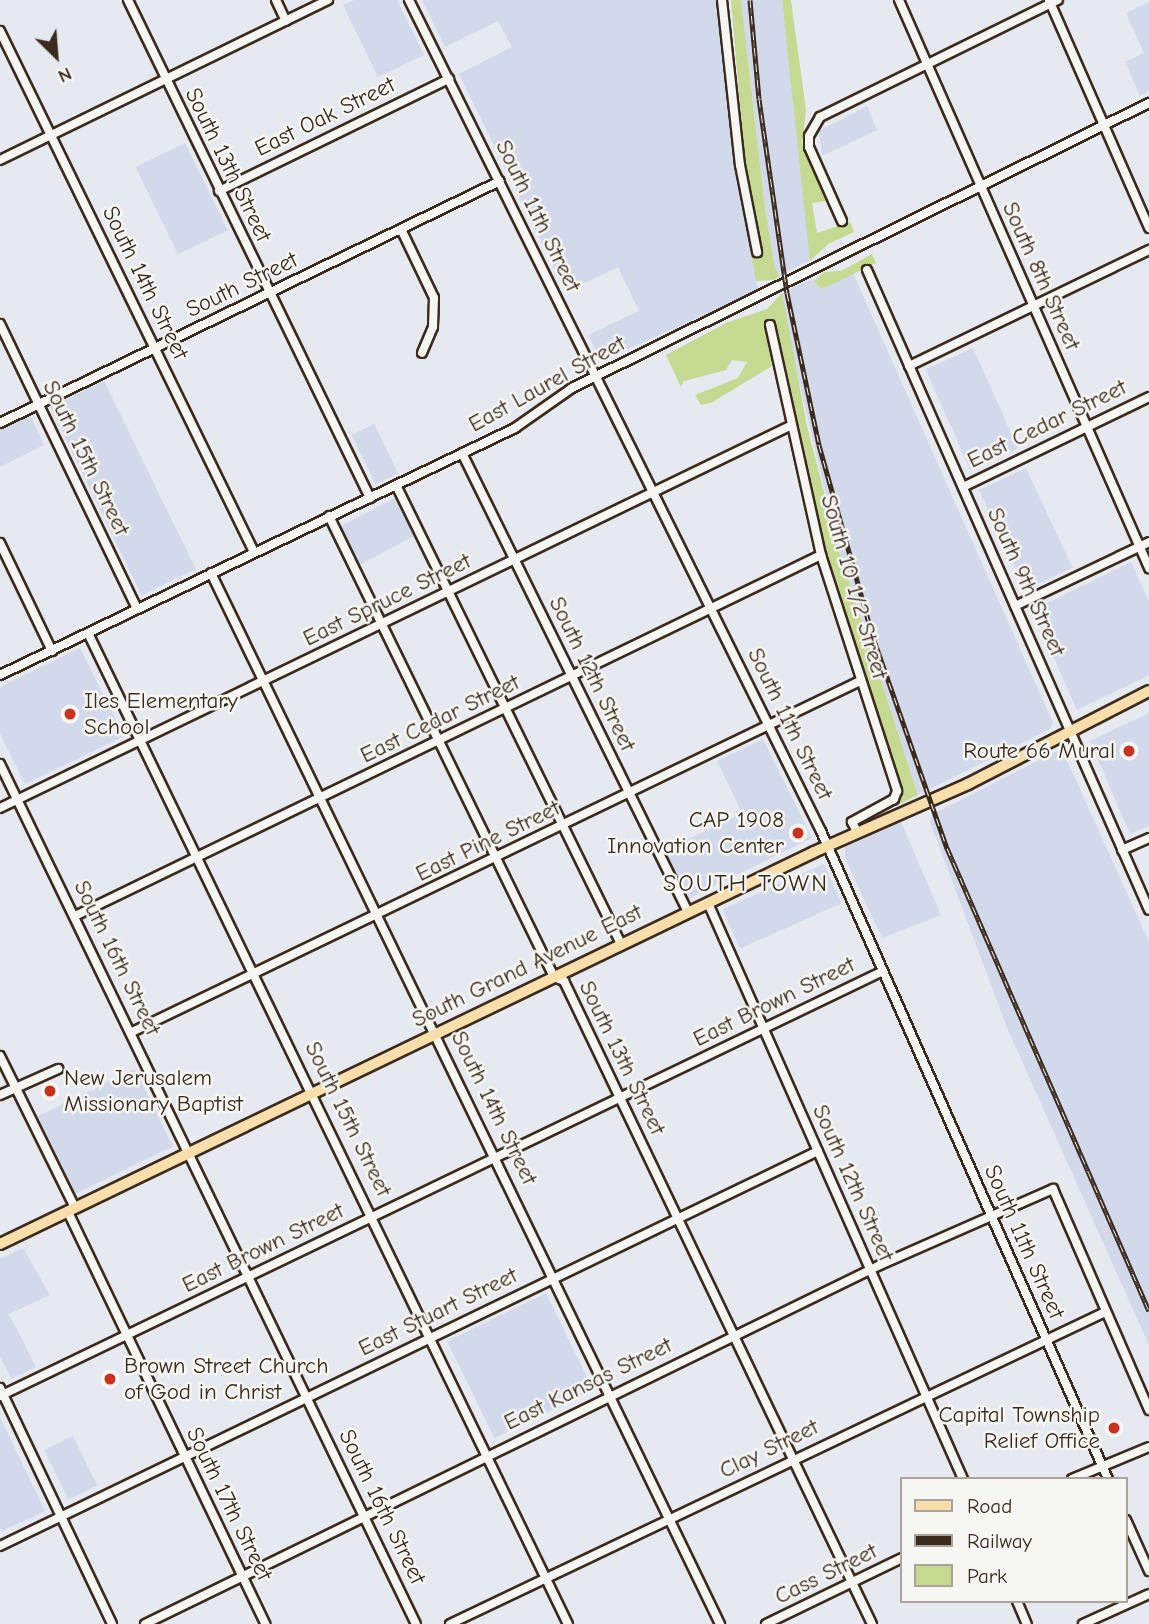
<!DOCTYPE html>
<html>
<head>
<meta charset="utf-8">
<style>
	body { margin:0 }
	#map { position:relative; width:1149px; height:1624px; overflow:hidden; background:#e6e9ef; font-family:"Comic Neue",sans-serif }
	div>[style] { position:absolute }
	.built>* { inset:0; background:#d2d9eb; transform-origin:0 0 }
	.green>* { inset:0; background:#c5da90 }
	.roads { filter:drop-shadow(2px 0 #3b2a1e) drop-shadow(-2px 0 #3b2a1e) drop-shadow(0 2px #3b2a1e) drop-shadow(0 -2px #3b2a1e) }
	.minor>* { height:8px; margin:-4px; padding:0 4px; transform-origin:4px; border-radius:4px; background:#f6f6f2 }
	.major>* { height:10px; margin:-5px; padding:0 5px; transform-origin:5px; border-radius:5px; background:#f8deab }
	.rail>* { height:5px; margin-top:-2.5px; transform-origin:0; background:repeating-linear-gradient(90deg,#f6f6f2 0 8px,#3b2a1e 0 16px); box-sizing:border-box; border-block:2px solid #3b2a1e }
	.dots>* { width:19px; height:19px; translate:-50% -50%; box-sizing:border-box; border:4px solid #f6f6f2; border-radius:50% }
	span { translate:-50% -50%; white-space:nowrap; text-align:center; line-height:1.15; -webkit-text-stroke:5px #f6f6f2; paint-order:stroke }
	.street-label { font-size:23px; color:#3b2a1e }
	.poi-label { font-size:23px; color:#3b2a1e }
	.left { translate:0 -50%; text-align:left }
	.right { translate:-100% -50%; text-align:right }
	.neighbourhood-label { font-size:24px; color:#3b2a1e; letter-spacing:2px }
	.legend { position:absolute; left:900px; top:1477px; width:228px; height:126px; box-sizing:border-box; background:#f6f6f2; border:2px solid #aba49d; margin:0; padding:9px 12px; list-style:none; font-size:21px; color:#3b2a1e }
	.legend li { display:flex; align-items:center; gap:14px; height:35px }
	.legend b { width:35px; border:2px solid #aba49d }
	.north { position:absolute; left:21px; top:21px; width:70px; height:70px; -webkit-text-stroke:5px #f6f6f2; paint-order:stroke; rotate:155deg; font-size:19px; font-weight:700; line-height:28px; text-align:center; color:#3b2a1e }
	.north::after { content:''; display:block; margin:auto; width:24px; height:32px; background:#3b2a1e; clip-path:polygon(50% 0,100% 100%,50% 72%,0 100%) }
</style>
</head>
<body>
<div id="map">
	<div class="built">
		<i style="clip-path:polygon(354px 0,397px 0,424px 55px,378px 77px,343px 5px)"></i>
		<i style="clip-path:polygon(422px 0,718px 0,734px 144px,758px 291px,601px 361px,588px 335px,639px 311px,618px 267px,566px 292px,459px 74px,512px 47px,498px 21px,445px 47px)"></i>
		<i style="clip-path:polygon(741px 0,782px 0,813px 252px,810px 260px,780px 275px,775px 268px,765px 209px)"></i>
		<i style="clip-path:polygon(1149px 2px,1149px 91px,1140px 96px,1125px 62px,1144px 53px,1126px 13px)"></i>
		<i style="clip-path:polygon(867px 106px,877px 130px,822px 156px,819px 131px)"></i>
		<i style="left:185px;top:143px;width:97px;height:55px;rotate:64deg"></i>
		<i style="clip-path:polygon(853px 273px,1053px 723px,1050px 729px,918px 795px,839px 551px,781px 305px,782px 293px,800px 284px,814px 279px,822px 289px)"></i>
		<i style="left:973px;top:348px;width:110px;height:52px;rotate:66deg"></i>
		<i style="left:104px;top:381px;width:209px;height:60px;rotate:64deg"></i>
		<i style="clip-path:polygon(30px 415px,44px 445px,0 467px,0 429px)"></i>
		<i style="left:374px;top:424px;width:55px;height:25px;rotate:64deg"></i>
		<i style="left:1026px;top:468px;width:110px;height:52px;rotate:65deg"></i>
		<i style="left:394px;top:498px;width:43px;height:61px;rotate:62deg"></i>
		<i style="clip-path:polygon(1131px 562px,1149px 602px,1149px 675px,1077px 710px,1033px 610px)"></i>
		<i style="clip-path:polygon(80px 648px,124px 736px,25px 784px,0 734px,0 687px)"></i>
		<i style="clip-path:polygon(1149px 713px,1149px 826px,1130px 834px,1090px 741px)"></i>
		<i style="clip-path:polygon(763px 739px,812px 838px,688px 899px,665px 851px,742px 813px,717px 761px)"></i>
		<i style="clip-path:polygon(1057px 751px,1065px 756px,1149px 942px,1149px 1345px,1008px 1030px,930px 822px,931px 815px)"></i>
		<i style="clip-path:polygon(901px 822px,941px 915px,882px 938px,845px 858px,845px 847px)"></i>
		<i style="left:824px;top:864px;width:43px;height:111px;rotate:66deg"></i>
		<i style="left:135px;top:1069px;width:86px;height:108px;rotate:64deg"></i>
		<i style="clip-path:polygon(23px 1248px,50px 1295px,9px 1314px,36px 1367px,11px 1379px,0 1356px,0 1259px)"></i>
		<i style="left:546px;top:1293px;width:108px;height:110px;rotate:64deg"></i>
		<i style="clip-path:polygon(0 1417px,45px 1511px,2px 1531px,0 1527px)"></i>
		<i style="left:73px;top:1436px;width:55px;height:32px;rotate:64deg"></i>
	</div>
	<div class="green">
		<i style="clip-path:polygon(731px 0,741px 0,765px 209px,775px 268px,780px 276px,774px 280px,756px 281px,752px 258px,761px 256px,746px 174px)"></i>
		<i style="clip-path:polygon(782px 0,791px 0,806px 110px,802px 144px,826px 201px,812px 203px,817px 233px,850px 222px,854px 232px,828px 244px,810px 261px)"></i>
		<i style="clip-path:polygon(872px 254px,876px 263px,822px 289px,814px 281px,824px 272px,841px 271px)"></i>
		<i style="clip-path:polygon(782px 293px,807px 426px,839px 551px,918px 795px,881px 813px,901px 795px,902px 788px,828px 558px,795px 433px,775px 323px,764px 326px,772px 366px,711px 403px,701px 405px,695px 395px,738px 378px,747px 362px,732px 360px,726px 370px,684px 381px,681px 387px,666px 355px,726px 323px,767px 309px)"></i>
	</div>
	<div class="roads">
		<div class="minor">
			<i style="left:128px;top:0;width:554px;rotate:64.08deg"></i>
			<i style="left:276px;top:0;width:23px;rotate:65deg"></i>
			<i style="left:409px;top:0;width:928px;rotate:63.63deg"></i>
			<i style="left:821px;top:831px;width:709px;rotate:66.11deg"></i>
			<i style="left:722px;top:0;width:166px;rotate:83.8deg"></i>
			<i style="left:740px;top:165px;width:89px;rotate:78.9deg"></i>
			<i style="left:899px;top:0;width:621px;rotate:66.24deg"></i>
			<i style="left:1049px;top:0;width:249px;rotate:66.3deg"></i>
			<i style="left:0;top:31px;width:580px;rotate:64.01deg"></i>
			<i style="left:0;top:160px;width:365px;rotate:-26deg"></i>
			<i style="left:219px;top:191px;width:256px;rotate:-26deg"></i>
			<i style="left:842px;top:221px;width:81px;rotate:-114deg"></i>
			<i style="left:809px;top:147px;width:11px;rotate:-90deg"></i>
			<i style="left:809px;top:136px;width:22px;rotate:-60deg"></i>
			<i style="left:820px;top:117px;width:265px;rotate:-26.2deg"></i>
			<i style="left:401px;top:229px;width:76px;rotate:64.4deg"></i>
			<i style="left:434px;top:298px;width:29px;rotate:92deg"></i>
			<i style="left:433px;top:327px;width:28px;rotate:113deg"></i>
			<i style="left:867px;top:270px;width:699px;rotate:66.22deg"></i>
			<i style="left:0;top:324px;width:316px;rotate:64.3deg"></i>
			<i style="left:770px;top:325px;width:236px;rotate:77.5deg"></i>
			<i style="left:821px;top:555px;width:248px;rotate:72.1deg"></i>
			<i style="left:897px;top:791px;width:9px;rotate:111deg"></i>
			<i style="left:894px;top:799px;width:48px;rotate:151.3deg"></i>
			<i style="left:852px;top:822px;width:11px;rotate:63deg"></i>
			<i style="left:909px;top:366px;width:267px;rotate:-25.8deg"></i>
			<i style="left:0;top:423px;width:555px;rotate:-25.83deg"></i>
			<i style="left:462px;top:453px;width:512px;rotate:63.79deg"></i>
			<i style="left:396px;top:485px;width:511px;rotate:63.89deg"></i>
			<i style="left:963px;top:487px;width:207px;rotate:-25.8deg"></i>
			<i style="left:329px;top:516px;width:513px;rotate:63.98deg"></i>
			<i style="left:554px;top:977px;width:11px;rotate:22deg"></i>
			<i style="left:564px;top:981px;width:713px;rotate:64.41deg"></i>
			<i style="left:0;top:543px;width:120px;rotate:64.3deg"></i>
			<i style="left:211px;top:573px;width:1168px;rotate:64.16deg"></i>
			<i style="left:1015px;top:606px;width:148px;rotate:-25.5deg"></i>
			<i style="left:88px;top:633px;width:1101px;rotate:64.16deg"></i>
			<i style="left:0;top:675px;width:571px;rotate:-25.62deg"></i>
			<i style="left:515px;top:428px;width:70px;rotate:-35.1deg"></i>
			<i style="left:572px;top:388px;width:644px;rotate:-26.29deg"></i>
			<i style="left:0;top:764px;width:955px;rotate:64.19deg"></i>
			<i style="left:0;top:808px;width:878px;rotate:-25.81deg"></i>
			<i style="left:1122px;top:850px;width:30px;rotate:-24deg"></i>
			<i style="left:708px;top:903px;width:630px;rotate:66.12deg"></i>
			<i style="left:75px;top:916px;width:829px;rotate:-25.82deg"></i>
			<i style="left:132px;top:1032px;width:808px;rotate:-25.74deg"></i>
			<i style="left:0;top:1056px;width:169px;rotate:63.7deg"></i>
			<i style="left:0;top:1095px;width:64px;rotate:-24.1deg"></i>
			<i style="left:68px;top:1212px;width:457px;rotate:64.4deg"></i>
			<i style="left:0;top:1388px;width:261px;rotate:64.6deg"></i>
			<i style="left:0;top:1396px;width:980px;rotate:-25.7deg"></i>
			<i style="left:1072px;top:1479px;width:83px;rotate:-22.6deg"></i>
			<i style="left:1126px;top:1520px;width:56px;rotate:65.7deg"></i>
			<i style="left:0;top:1546px;width:908px;rotate:-25.78deg"></i>
			<i style="left:1017px;top:1601px;width:25px;rotate:67deg"></i>
			<i style="left:145px;top:1624px;width:818px;rotate:-26.03deg"></i>
			<i style="left:880px;top:1265px;width:189px;rotate:-23.7deg"></i>
			<i style="left:1053px;top:1189px;width:241px;rotate:66.5deg"></i>
			<i style="left:450px;top:1624px;width:726px;rotate:-25.47deg"></i>
			<i style="left:766px;top:1624px;width:151px;rotate:-25.9deg"></i>
			<i style="left:1083px;top:1624px;width:72px;rotate:-24.4deg"></i>
		</div>
		<div class="major">
			<i style="left:0;top:1244px;width:903px;rotate:-25.71deg"></i>
			<i style="left:814px;top:852px;width:168px;rotate:-23.8deg"></i>
			<i style="left:968px;top:784px;width:203px;rotate:-27.2deg"></i>
		</div>
	</div>
	<div class="rail">
		<i style="left:750px;top:0;width:99px;rotate:84.8deg"></i>
		<i style="left:759px;top:99px;width:196px;rotate:81.8deg"></i>
		<i style="left:787px;top:293px;width:155px;rotate:78.1deg"></i>
		<i style="left:819px;top:445px;width:199px;rotate:74.3deg"></i>
		<i style="left:873px;top:637px;width:224px;rotate:70.7deg"></i>
		<i style="left:947px;top:848px;width:505px;rotate:66.43deg"></i>
	</div>
	<div class="dots">
		<i style="left:70px;top:714px;background:#c8321e"></i>
		<i style="left:1129px;top:751px;background:#c8321e"></i>
		<i style="left:798px;top:833px;background:#c8321e"></i>
		<i style="left:50px;top:1091px;background:#c8321e"></i>
		<i style="left:110px;top:1379px;background:#c8321e"></i>
		<i style="left:1114px;top:1428px;background:#c8321e"></i>
	</div>
	<div class="street-label">
		<span style="left:325px;top:117px;rotate:-26deg">East Oak Street</span>
		<span style="left:228px;top:165px;rotate:64deg">South 13th Street</span>
		<span style="left:538px;top:216px;rotate:64deg">South 11th Street</span>
		<span style="left:1041px;top:276px;rotate:66deg">South 8th Street</span>
		<span style="left:145px;top:283px;rotate:64deg">South 14th Street</span>
		<span style="left:242px;top:285px;rotate:-26deg">South Street</span>
		<span style="left:547px;top:384px;rotate:-29deg">East Laurel Street</span>
		<span style="left:1047px;top:424px;rotate:-26deg">East Cedar Street</span>
		<span style="left:86px;top:458px;rotate:64deg">South 15th Street</span>
		<span style="left:1026px;top:582px;rotate:66deg">South 9th Street</span>
		<span style="left:854px;top:587px;rotate:74deg">South 10 1/2 Street</span>
		<span style="left:387px;top:600px;rotate:-26deg">East Spruce Street</span>
		<span style="left:592px;top:674px;rotate:64deg">South 12th Street</span>
		<span style="left:440px;top:719px;rotate:-26deg">East Cedar Street</span>
		<span style="left:790px;top:724px;rotate:64deg">South 11th Street</span>
		<span style="left:488px;top:841px;rotate:-26deg">East Pine Street</span>
		<span style="left:117px;top:958px;rotate:64deg">South 16th Street</span>
		<span style="left:527px;top:966px;rotate:-26deg">South Grand Avenue East</span>
		<span style="left:774px;top:1002px;rotate:-26deg">East Brown Street</span>
		<span style="left:622px;top:1058px;rotate:64deg">South 13th Street</span>
		<span style="left:494px;top:1108px;rotate:64deg">South 14th Street</span>
		<span style="left:348px;top:1119px;rotate:64deg">South 15th Street</span>
		<span style="left:853px;top:1183px;rotate:66deg">South 12th Street</span>
		<span style="left:1024px;top:1242px;rotate:66deg">South 11th Street</span>
		<span style="left:263px;top:1248px;rotate:-26deg">East Brown Street</span>
		<span style="left:438px;top:1312px;rotate:-26deg">East Stuart Street</span>
		<span style="left:588px;top:1384px;rotate:-26deg">East Kansas Street</span>
		<span style="left:769px;top:1449px;rotate:-26deg">Clay Street</span>
		<span style="left:229px;top:1504px;rotate:64deg">South 17th Street</span>
		<span style="left:382px;top:1507px;rotate:64deg">South 16th Street</span>
		<span style="left:826px;top:1574px;rotate:-26deg">Cass Street</span>
	</div>
	<div class="poi-label">
		<span class="left" style="left:84px;top:714px">Iles Elementary<br>School</span>
		<span class="right" style="left:1115px;top:751px">Route 66 Mural</span>
		<span class="right" style="left:784px;top:833px">CAP 1908<br>Innovation Center</span>
		<span class="left" style="left:64px;top:1091px">New Jerusalem<br>Missionary Baptist</span>
		<span class="left" style="left:124px;top:1379px">Brown Street Church<br>of God in Christ</span>
		<span class="right" style="left:1100px;top:1428px">Capital Township<br>Relief Office</span>
	</div>
	<div class="neighbourhood-label">
		<span style="left:746px;top:884px">SOUTH TOWN</span>
	</div>
	<ul class="legend">
	<li><b style="height:9px;background:#f8deab"></b>Road</li>
	<li><b style="height:9px;background:#3b2a1e"></b>Railway</li>
	<li><b style="height:19px;background:#c5da90"></b>Park</li>
	</ul>
	<div class="north">N</div>
</div>
</body>
</html>
